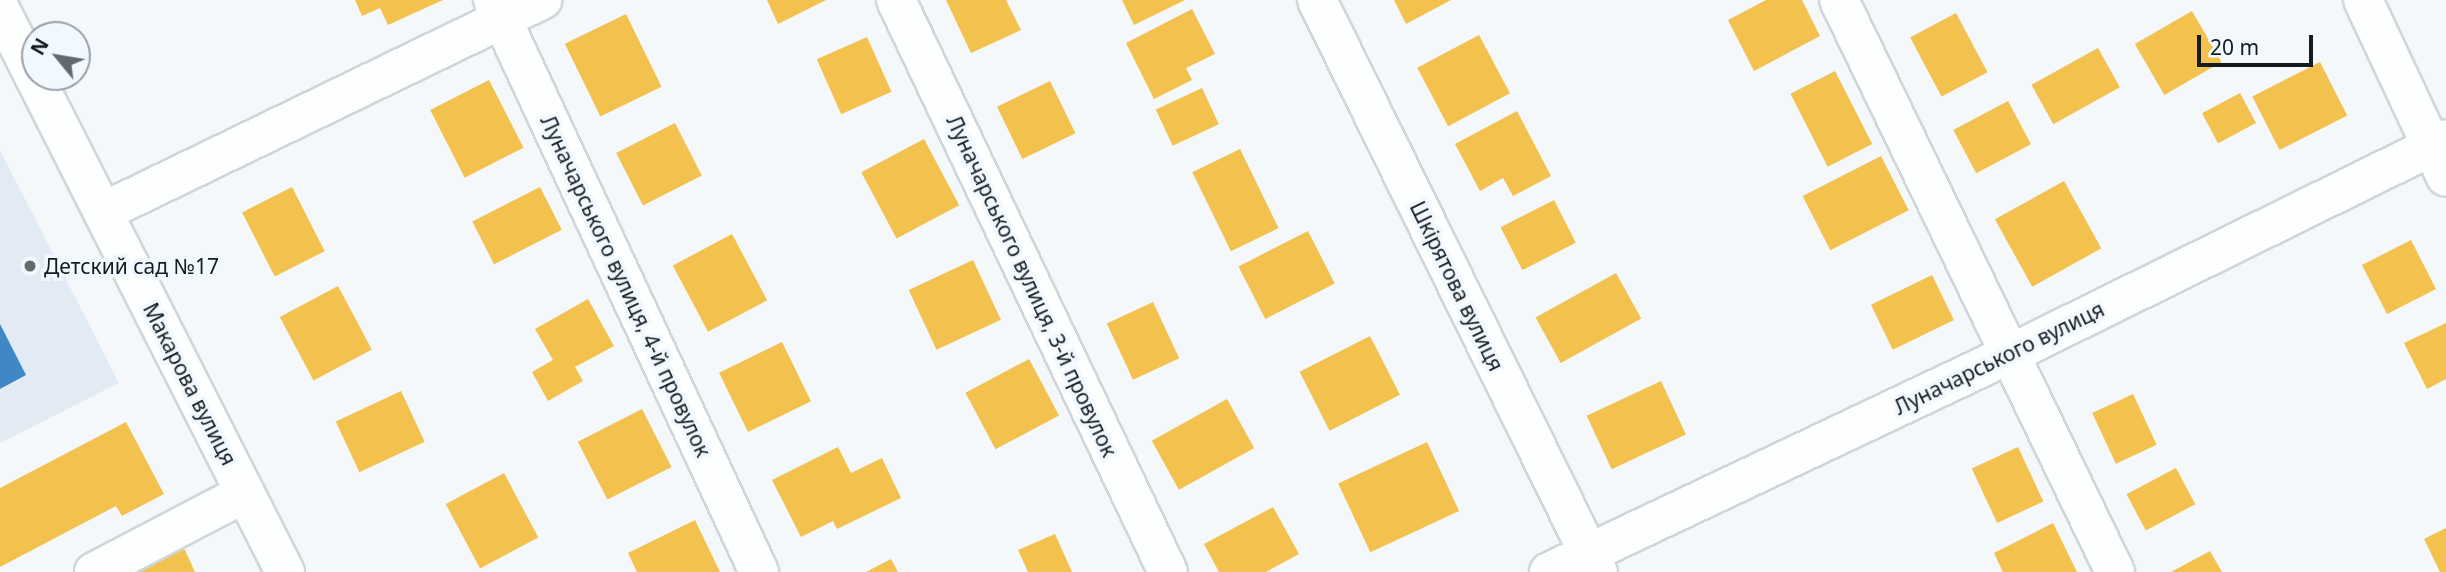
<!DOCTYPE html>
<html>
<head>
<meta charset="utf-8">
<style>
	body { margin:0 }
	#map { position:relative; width:2446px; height:572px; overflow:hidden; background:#f4f8fb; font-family:"Noto Sans",sans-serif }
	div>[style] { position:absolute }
	.built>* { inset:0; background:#e2ebf4 }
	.homes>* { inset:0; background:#f2c14e; transform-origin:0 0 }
	.schools>* { inset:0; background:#3f88c5 }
	.roads { filter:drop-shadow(2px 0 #d0d6da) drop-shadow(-2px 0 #d0d6da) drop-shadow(0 2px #d0d6da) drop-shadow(0 -2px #d0d6da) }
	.minor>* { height:38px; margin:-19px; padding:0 19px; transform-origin:19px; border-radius:19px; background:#fdfefe }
	.dots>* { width:19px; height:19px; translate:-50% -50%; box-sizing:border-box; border:4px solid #f1f8fe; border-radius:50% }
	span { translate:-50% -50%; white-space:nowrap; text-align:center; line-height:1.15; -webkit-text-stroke:7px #f1f8fe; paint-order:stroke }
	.poi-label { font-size:21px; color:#151c21 }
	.left { translate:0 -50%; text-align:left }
	.street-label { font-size:21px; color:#151c21 }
	.north { position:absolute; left:21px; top:21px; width:70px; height:70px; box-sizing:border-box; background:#f1f8fe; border:2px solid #99a0a6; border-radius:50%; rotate:300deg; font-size:19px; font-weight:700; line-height:28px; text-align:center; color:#151c21 }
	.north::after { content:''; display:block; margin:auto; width:24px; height:32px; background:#63696d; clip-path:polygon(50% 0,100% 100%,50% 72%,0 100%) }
	.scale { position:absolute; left:2197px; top:35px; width:116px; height:32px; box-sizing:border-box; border:4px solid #151c21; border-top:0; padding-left:9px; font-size:21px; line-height:24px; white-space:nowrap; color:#151c21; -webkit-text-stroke:5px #f1f8fe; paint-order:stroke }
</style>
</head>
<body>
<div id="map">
	<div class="built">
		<i style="clip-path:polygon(0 150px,119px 383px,0 443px)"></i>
	</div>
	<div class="homes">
		<i style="clip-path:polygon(355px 0,443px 0,388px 25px,380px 8px,362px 16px)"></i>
		<i style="clip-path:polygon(767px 0,826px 0,778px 24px)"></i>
		<i style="clip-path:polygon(946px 0,1006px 0,1021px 30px,971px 53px)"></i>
		<i style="clip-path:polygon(1122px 0,1185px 0,1134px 25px)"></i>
		<i style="clip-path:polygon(1394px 0,1451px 0,1406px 24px)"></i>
		<i style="clip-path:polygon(1766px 0,1802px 0,1820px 36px,1754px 71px,1728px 20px)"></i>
		<i style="clip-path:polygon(1192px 9px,1215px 54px,1186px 68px,1192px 80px,1154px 99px,1126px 43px)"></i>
		<i style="left:2192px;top:11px;width:59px;height:66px;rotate:60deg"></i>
		<i style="left:1956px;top:13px;width:67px;height:52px;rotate:62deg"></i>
		<i style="left:626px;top:14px;width:81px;height:68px;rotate:64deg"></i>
		<i style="left:1479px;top:35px;width:66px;height:70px;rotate:62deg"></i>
		<i style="left:867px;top:37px;width:60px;height:55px;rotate:66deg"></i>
		<i style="left:2098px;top:48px;width:45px;height:76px;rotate:61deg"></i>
		<i style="left:2320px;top:62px;width:60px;height:76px;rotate:63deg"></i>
		<i style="left:1835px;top:71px;width:82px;height:50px;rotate:63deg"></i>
		<i style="left:489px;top:80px;width:76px;height:66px;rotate:63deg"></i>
		<i style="left:1050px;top:81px;width:58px;height:59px;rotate:64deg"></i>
		<i style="left:1202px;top:88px;width:40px;height:51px;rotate:65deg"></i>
		<i style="left:2240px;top:93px;width:34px;height:43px;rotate:62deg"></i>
		<i style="left:2008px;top:101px;width:49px;height:62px;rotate:62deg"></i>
		<i style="clip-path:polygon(1517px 111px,1551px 176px,1513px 196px,1503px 178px,1480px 191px,1455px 144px)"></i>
		<i style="left:675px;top:123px;width:59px;height:66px;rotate:63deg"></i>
		<i style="left:924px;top:139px;width:75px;height:71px;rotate:62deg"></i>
		<i style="left:1240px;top:149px;width:88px;height:53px;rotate:64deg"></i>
		<i style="left:1881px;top:156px;width:61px;height:88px;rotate:63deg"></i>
		<i style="left:2064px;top:181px;width:77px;height:79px;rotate:61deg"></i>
		<i style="left:292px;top:187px;width:72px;height:56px;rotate:63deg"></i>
		<i style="left:540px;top:187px;width:48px;height:76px;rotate:63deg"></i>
		<i style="left:1554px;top:200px;width:48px;height:60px;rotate:63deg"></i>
		<i style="left:1308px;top:231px;width:59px;height:78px;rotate:63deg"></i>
		<i style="left:732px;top:234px;width:75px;height:67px;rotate:62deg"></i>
		<i style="left:2411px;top:240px;width:55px;height:55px;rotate:63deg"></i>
		<i style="left:973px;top:260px;width:66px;height:71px;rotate:65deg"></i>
		<i style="left:1616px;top:273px;width:52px;height:92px;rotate:61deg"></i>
		<i style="left:1932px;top:275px;width:50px;height:68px;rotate:64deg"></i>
		<i style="left:338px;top:286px;width:72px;height:66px;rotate:62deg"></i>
		<i style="clip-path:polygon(588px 299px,614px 346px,575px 367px,583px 381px,548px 401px,532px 372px,553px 360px,535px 329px)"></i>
		<i style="left:1153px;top:302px;width:62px;height:51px;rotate:65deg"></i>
		<i style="clip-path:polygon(2446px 323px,2446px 379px,2427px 389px,2404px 343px)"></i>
		<i style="left:1370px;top:336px;width:66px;height:79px;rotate:63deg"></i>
		<i style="left:782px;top:342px;width:66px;height:70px;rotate:64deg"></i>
		<i style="left:1029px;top:359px;width:64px;height:72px;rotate:62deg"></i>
		<i style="left:1661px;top:381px;width:59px;height:82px;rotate:65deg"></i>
		<i style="left:401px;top:391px;width:56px;height:72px;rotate:65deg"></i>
		<i style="left:2133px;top:394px;width:56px;height:45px;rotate:65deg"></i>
		<i style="left:1227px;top:399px;width:56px;height:86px;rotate:61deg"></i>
		<i style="left:642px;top:409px;width:65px;height:72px;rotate:63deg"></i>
		<i style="clip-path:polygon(126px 422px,164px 494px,122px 516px,116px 506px,0 567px,0 488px)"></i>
		<i style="left:1427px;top:442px;width:76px;height:98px;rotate:65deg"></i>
		<i style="clip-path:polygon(838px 447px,851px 473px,882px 458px,901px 498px,837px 529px,833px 521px,801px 537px,772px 480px)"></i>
		<i style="left:2018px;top:447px;width:60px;height:51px;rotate:65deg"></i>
		<i style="left:2176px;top:468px;width:41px;height:56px;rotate:62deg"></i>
		<i style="left:504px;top:473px;width:73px;height:66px;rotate:62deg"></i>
		<i style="clip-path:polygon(1273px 507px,1299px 554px,1266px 572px,1219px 572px,1204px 544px)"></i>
		<i style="clip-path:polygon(695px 520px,720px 572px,637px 572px,628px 553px)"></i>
		<i style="clip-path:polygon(2053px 523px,2077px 572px,2003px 572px,1994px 553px)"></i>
		<i style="clip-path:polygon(2446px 528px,2446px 572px,2440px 572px,2424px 539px)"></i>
		<i style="clip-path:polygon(1055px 534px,1072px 572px,1028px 572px,1018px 550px)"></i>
		<i style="clip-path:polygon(183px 546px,195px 572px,127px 572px)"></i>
		<i style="clip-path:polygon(2210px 551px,2222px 572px,2171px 572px)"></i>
		<i style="clip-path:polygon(891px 559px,898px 572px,866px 572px)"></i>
	</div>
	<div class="schools">
		<i style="clip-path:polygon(0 324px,26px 375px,0 389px)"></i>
	</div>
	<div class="roads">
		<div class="minor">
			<i style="left:493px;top:0;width:631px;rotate:65.06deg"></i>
			<i style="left:896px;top:0;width:633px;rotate:64.57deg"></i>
			<i style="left:1317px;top:0;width:637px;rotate:63.84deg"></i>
			<i style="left:1839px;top:0;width:635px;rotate:64.24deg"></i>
			<i style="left:2363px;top:0;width:195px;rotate:64.9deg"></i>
			<i style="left:0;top:9px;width:631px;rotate:63.15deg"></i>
			<i style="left:103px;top:212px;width:488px;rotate:-25.8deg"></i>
			<i style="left:94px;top:572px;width:170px;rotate:-27.6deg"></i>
			<i style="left:1549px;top:572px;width:510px;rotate:-25.31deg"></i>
			<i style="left:2010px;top:354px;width:486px;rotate:-26.2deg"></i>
		</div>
	</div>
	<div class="dots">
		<i style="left:30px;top:266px;background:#63696d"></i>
	</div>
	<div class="poi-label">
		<span class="left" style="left:44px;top:266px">Детский сад №17</span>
	</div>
	<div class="street-label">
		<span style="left:626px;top:286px;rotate:65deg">Луначарського вулиця, 4-й провулок</span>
		<span style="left:1032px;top:286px;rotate:65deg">Луначарського вулиця, 3-й провулок</span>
		<span style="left:1457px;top:286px;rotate:64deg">Шкірятова вулиця</span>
		<span style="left:1999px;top:358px;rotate:-26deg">Луначарського вулиця</span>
		<span style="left:190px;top:384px;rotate:63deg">Макарова вулиця</span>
	</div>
	<div class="north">N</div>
	<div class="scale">20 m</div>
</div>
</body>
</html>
